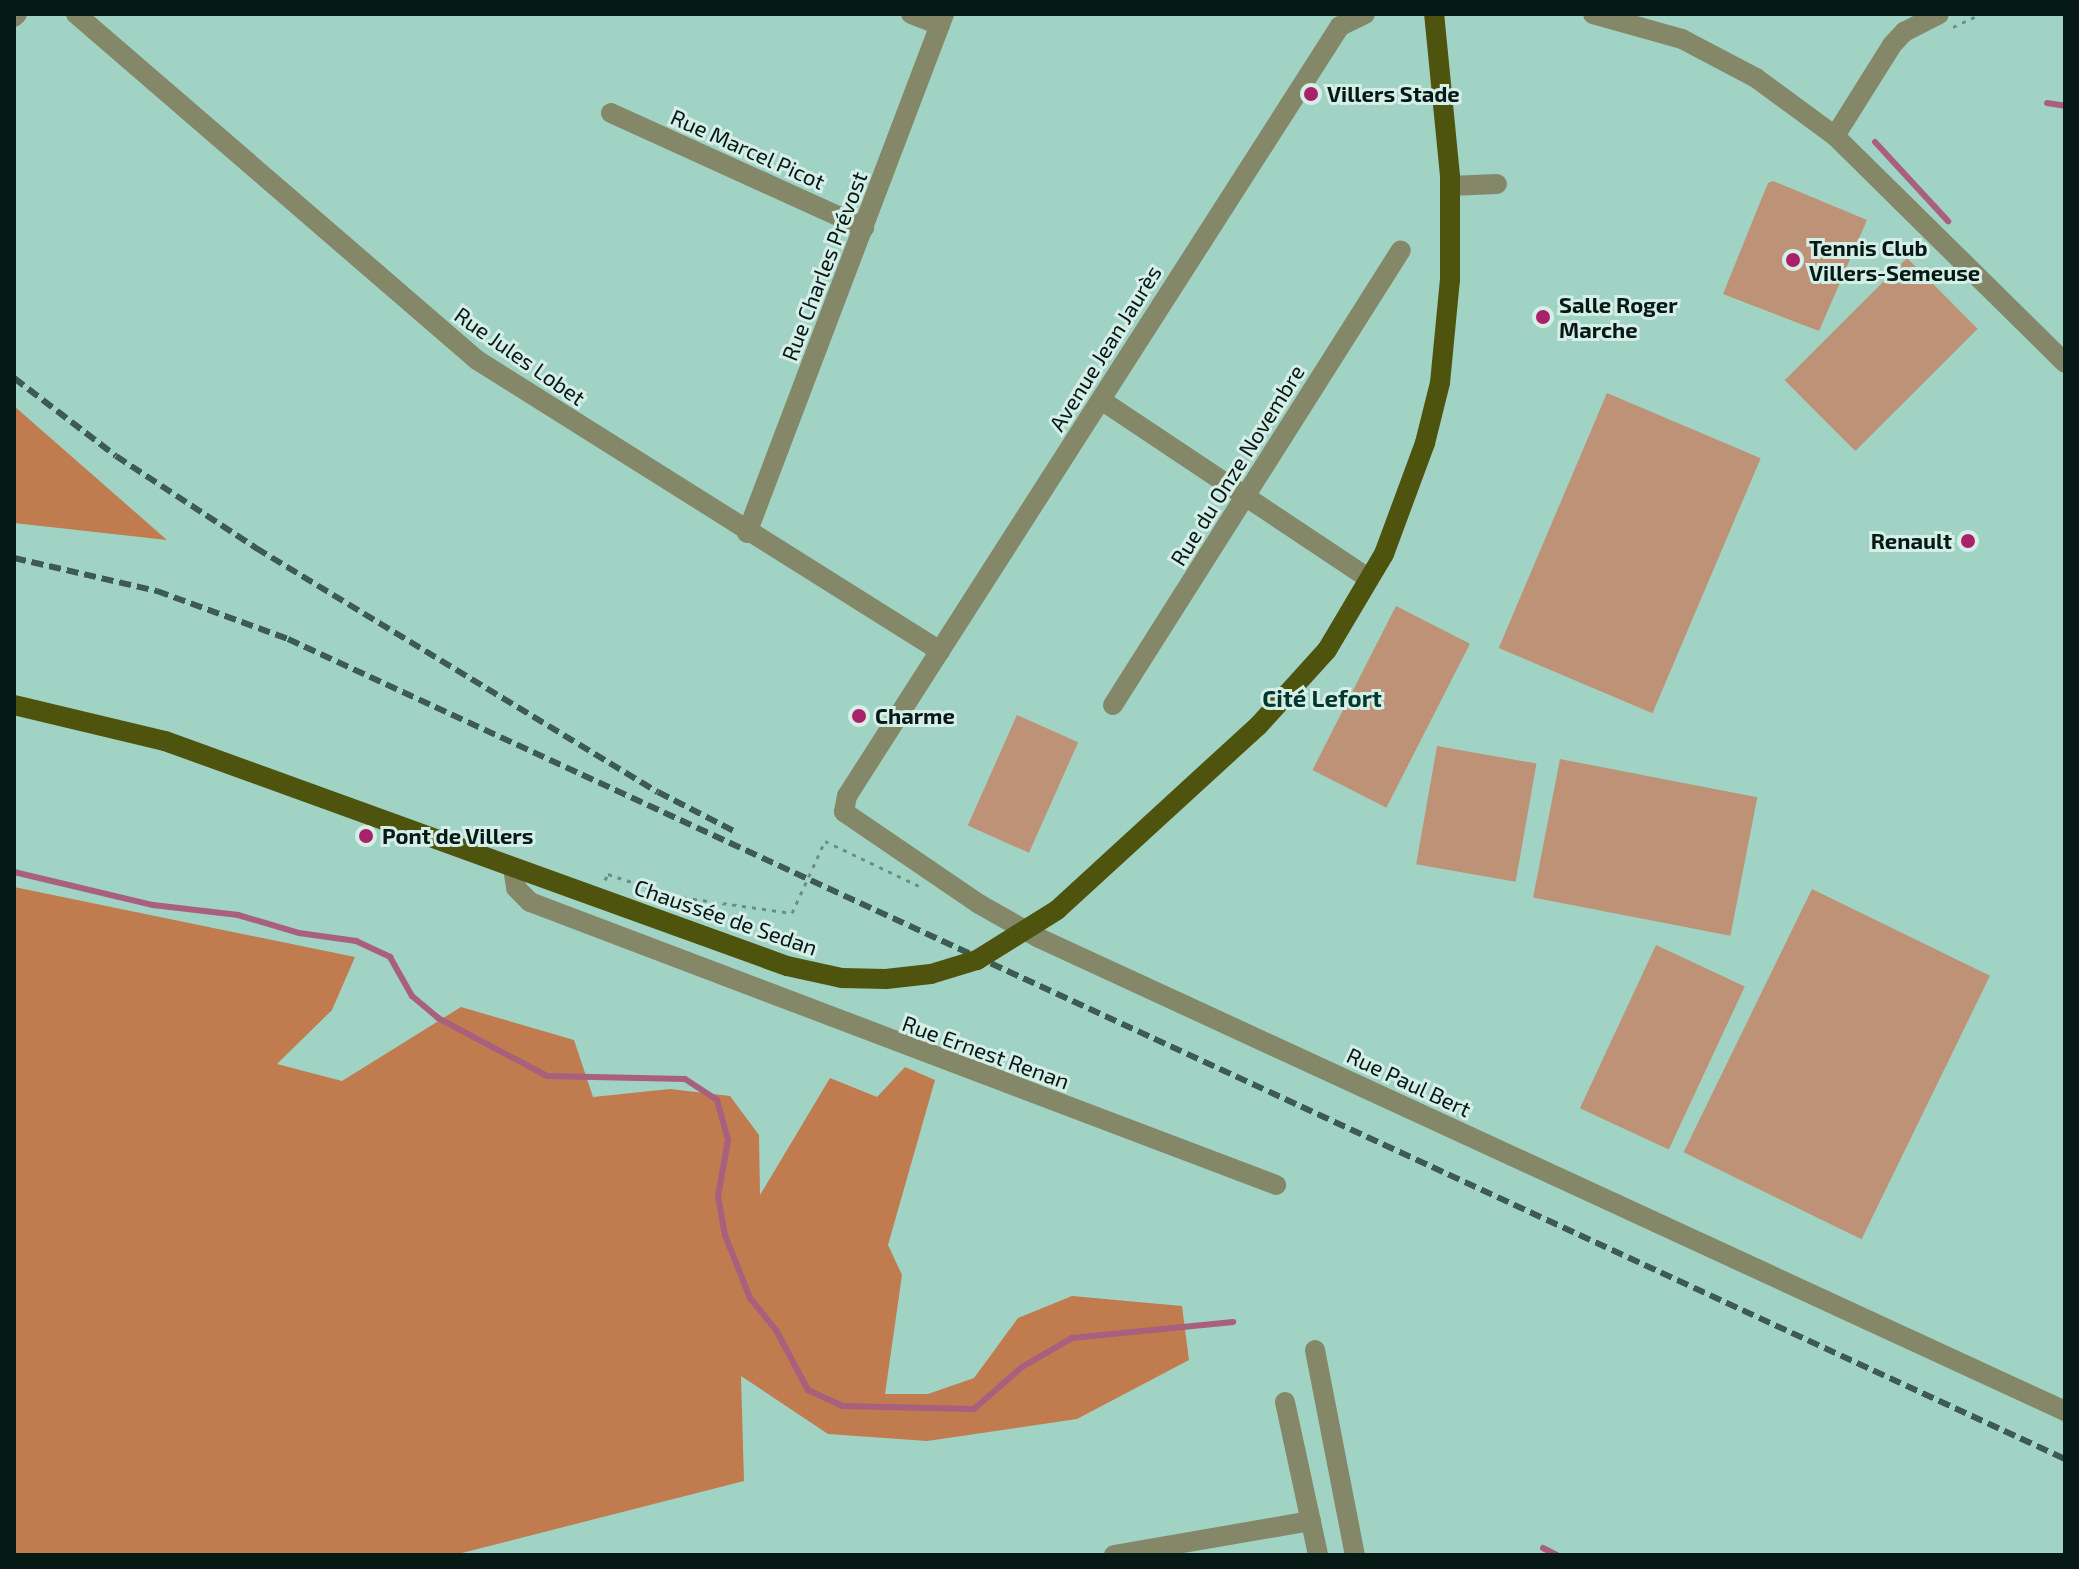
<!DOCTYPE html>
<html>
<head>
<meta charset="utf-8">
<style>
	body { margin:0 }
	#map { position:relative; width:2079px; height:1569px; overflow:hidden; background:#a1d3c4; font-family:"Exo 2",sans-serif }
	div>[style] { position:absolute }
	.green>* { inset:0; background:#bd9276; transform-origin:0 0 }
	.forest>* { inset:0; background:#c07c4f }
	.stream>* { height:6px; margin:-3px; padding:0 3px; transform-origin:3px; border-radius:3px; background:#a95f7e }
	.path>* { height:3px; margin-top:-1.5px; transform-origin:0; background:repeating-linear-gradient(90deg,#698f84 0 4px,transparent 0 10px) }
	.minor>* { height:20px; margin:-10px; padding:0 10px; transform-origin:10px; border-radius:10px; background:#848868 }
	.major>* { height:20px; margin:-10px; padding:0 10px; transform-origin:10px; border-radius:10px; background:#4e530e }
	.rail>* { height:6px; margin-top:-3px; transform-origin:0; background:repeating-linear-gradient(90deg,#3d5b53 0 12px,transparent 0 18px) }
	.path-bridge>* { height:3px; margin-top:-1.5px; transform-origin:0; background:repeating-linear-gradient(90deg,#698f84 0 4px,transparent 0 10px) }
	.major-bridge>* { height:20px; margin:-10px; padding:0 10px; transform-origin:10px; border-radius:10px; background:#4e530e }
	.dots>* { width:22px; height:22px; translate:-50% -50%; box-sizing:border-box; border:4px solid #d5eee6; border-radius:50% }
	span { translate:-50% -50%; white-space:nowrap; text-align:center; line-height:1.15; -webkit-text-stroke:6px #d5eee6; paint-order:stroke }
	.poi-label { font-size:22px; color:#061914; font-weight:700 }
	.left { translate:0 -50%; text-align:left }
	.right { translate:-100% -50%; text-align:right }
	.street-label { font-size:22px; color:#061914 }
	.neighbourhood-label { font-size:24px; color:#02382d; font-weight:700 }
	.frame { position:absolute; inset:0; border:16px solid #061914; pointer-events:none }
</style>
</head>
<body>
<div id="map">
	<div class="green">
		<i style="clip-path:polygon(1773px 181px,1867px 220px,1819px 331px,1723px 294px,1768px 183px)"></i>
		<i style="left:1907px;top:258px;width:100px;height:173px;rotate:45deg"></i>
		<i style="left:1607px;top:393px;width:167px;height:277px;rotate:23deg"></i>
		<i style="left:1396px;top:606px;width:83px;height:184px;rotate:27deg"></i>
		<i style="left:1017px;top:715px;width:67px;height:121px;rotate:24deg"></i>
		<i style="left:1437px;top:746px;width:101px;height:120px;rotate:10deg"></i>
		<i style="left:1560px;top:759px;width:201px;height:141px;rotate:11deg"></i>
		<i style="left:1812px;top:889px;width:198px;height:293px;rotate:26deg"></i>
		<i style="left:1656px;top:945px;width:98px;height:180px;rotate:25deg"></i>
	</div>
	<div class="forest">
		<i style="clip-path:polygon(14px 406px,167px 540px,14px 523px)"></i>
		<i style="clip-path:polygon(14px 887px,355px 957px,332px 1010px,277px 1064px,342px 1081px,461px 1007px,574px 1040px,593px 1097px,670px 1089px,730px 1096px,759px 1135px,760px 1195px,830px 1078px,877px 1097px,905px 1067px,935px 1080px,888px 1245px,902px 1275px,885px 1394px,928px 1394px,974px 1378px,1018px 1318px,1072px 1296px,1182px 1306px,1189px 1360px,1077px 1419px,927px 1441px,828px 1434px,741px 1376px,744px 1481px,454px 1555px,14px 1555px)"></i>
	</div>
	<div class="stream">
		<i style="left:2047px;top:103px;width:18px;rotate:9deg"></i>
		<i style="left:1875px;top:142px;width:108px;rotate:47.3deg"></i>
		<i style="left:14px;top:872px;width:143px;rotate:13.4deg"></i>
		<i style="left:153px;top:905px;width:86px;rotate:6.7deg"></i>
		<i style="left:238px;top:915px;width:64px;rotate:16.4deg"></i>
		<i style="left:299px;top:933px;width:58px;rotate:8deg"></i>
		<i style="left:356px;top:941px;width:38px;rotate:25deg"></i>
		<i style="left:390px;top:957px;width:45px;rotate:60.6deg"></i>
		<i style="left:412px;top:996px;width:34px;rotate:40deg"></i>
		<i style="left:438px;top:1018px;width:123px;rotate:28deg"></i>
		<i style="left:547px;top:1076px;width:138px;rotate:1.2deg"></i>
		<i style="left:685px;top:1079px;width:38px;rotate:33deg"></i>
		<i style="left:717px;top:1100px;width:41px;rotate:74.6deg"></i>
		<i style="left:728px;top:1140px;width:57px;rotate:100.1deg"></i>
		<i style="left:718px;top:1196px;width:40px;rotate:80deg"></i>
		<i style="left:725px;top:1235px;width:68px;rotate:68.4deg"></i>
		<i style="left:750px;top:1298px;width:41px;rotate:50.9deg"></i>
		<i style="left:776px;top:1330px;width:68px;rotate:61.9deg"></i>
		<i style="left:808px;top:1390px;width:38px;rotate:25deg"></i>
		<i style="left:842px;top:1406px;width:132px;rotate:1.3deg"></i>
		<i style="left:974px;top:1409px;width:64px;rotate:-41.2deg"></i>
		<i style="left:1022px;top:1367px;width:58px;rotate:-30.1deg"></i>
		<i style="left:1072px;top:1338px;width:162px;rotate:-5.7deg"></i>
		<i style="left:1543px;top:1548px;width:16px;rotate:27deg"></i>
	</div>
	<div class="path">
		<i style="left:1953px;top:27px;width:31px;rotate:-25deg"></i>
		<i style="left:605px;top:880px;width:7px;rotate:-63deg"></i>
		<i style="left:608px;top:874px;width:69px;rotate:18.7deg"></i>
	</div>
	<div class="minor">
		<i style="left:76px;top:14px;width:530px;rotate:40.79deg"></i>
		<i style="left:477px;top:360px;width:547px;rotate:32.15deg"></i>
		<i style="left:911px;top:14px;width:31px;rotate:21deg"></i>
		<i style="left:1365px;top:14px;width:28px;rotate:154deg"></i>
		<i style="left:1340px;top:26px;width:914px;rotate:122.63deg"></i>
		<i style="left:847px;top:796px;width:16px;rotate:101deg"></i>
		<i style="left:844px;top:812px;width:163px;rotate:34.3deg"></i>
		<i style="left:979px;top:904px;width:69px;rotate:29.5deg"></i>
		<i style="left:1039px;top:938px;width:1130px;rotate:24.75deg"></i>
		<i style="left:1593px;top:14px;width:92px;rotate:15.7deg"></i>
		<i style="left:1682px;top:39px;width:84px;rotate:27.8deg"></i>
		<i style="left:1756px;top:78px;width:98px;rotate:36.3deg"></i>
		<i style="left:1835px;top:136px;width:323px;rotate:44.6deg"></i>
		<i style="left:14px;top:17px;width:4px;rotate:-45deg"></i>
		<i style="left:611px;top:113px;width:278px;rotate:24.4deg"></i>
		<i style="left:1835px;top:136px;width:107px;rotate:-57.9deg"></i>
		<i style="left:1892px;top:45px;width:18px;rotate:-47deg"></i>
		<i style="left:1904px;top:32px;width:39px;rotate:-27deg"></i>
		<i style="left:1450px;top:186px;width:47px;rotate:-2.4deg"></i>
		<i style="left:1101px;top:400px;width:322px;rotate:33.7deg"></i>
		<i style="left:747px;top:533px;width:555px;rotate:-69.21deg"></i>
		<i style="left:1113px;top:705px;width:538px;rotate:-57.67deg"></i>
		<i style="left:513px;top:868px;width:20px;rotate:81deg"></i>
		<i style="left:516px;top:888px;width:20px;rotate:45deg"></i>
		<i style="left:530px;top:902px;width:798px;rotate:20.77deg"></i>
		<i style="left:1315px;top:1350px;width:209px;rotate:79deg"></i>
		<i style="left:1285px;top:1402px;width:157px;rotate:77.8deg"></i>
		<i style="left:1114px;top:1555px;width:200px;rotate:-9.8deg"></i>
	</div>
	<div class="major">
		<i style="left:14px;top:705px;width:155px;rotate:13.4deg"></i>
		<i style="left:165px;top:741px;width:661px;rotate:19.89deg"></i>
		<i style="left:787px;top:966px;width:56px;rotate:12.3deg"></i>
		<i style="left:842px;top:978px;width:44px;rotate:1.3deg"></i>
		<i style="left:1057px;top:910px;width:273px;rotate:-42.5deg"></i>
		<i style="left:1258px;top:726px;width:103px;rotate:-47.8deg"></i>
		<i style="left:1327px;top:650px;width:112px;rotate:-59.3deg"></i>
		<i style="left:1384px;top:554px;width:118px;rotate:-69.7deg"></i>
		<i style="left:1425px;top:443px;width:62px;rotate:-76deg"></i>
		<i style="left:1440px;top:383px;width:103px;rotate:-84.5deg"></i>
		<i style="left:1450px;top:280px;width:104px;rotate:-90deg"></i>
		<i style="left:1450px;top:176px;width:163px;rotate:-95.6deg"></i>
	</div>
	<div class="rail">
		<i style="left:14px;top:378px;width:128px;rotate:37.4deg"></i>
		<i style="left:116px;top:456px;width:168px;rotate:33.3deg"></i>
		<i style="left:256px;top:548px;width:470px;rotate:31.3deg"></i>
		<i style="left:658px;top:792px;width:85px;rotate:27.2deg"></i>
		<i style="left:14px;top:558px;width:147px;rotate:13deg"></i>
		<i style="left:157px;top:591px;width:140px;rotate:20.1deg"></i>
		<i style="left:288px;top:639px;width:1957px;rotate:24.77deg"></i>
	</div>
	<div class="path-bridge">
		<i style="left:673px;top:896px;width:120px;rotate:8.1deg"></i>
		<i style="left:792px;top:913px;width:79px;rotate:-65.4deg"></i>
		<i style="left:825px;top:841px;width:104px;rotate:25.6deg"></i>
	</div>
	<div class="major-bridge">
		<i style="left:886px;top:979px;width:45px;rotate:-6.3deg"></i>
		<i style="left:931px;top:974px;width:48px;rotate:-16.9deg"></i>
		<i style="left:977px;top:960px;width:94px;rotate:-32deg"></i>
	</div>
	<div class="dots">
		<i style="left:1311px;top:94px;background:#a92169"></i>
		<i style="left:1793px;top:260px;background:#a92169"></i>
		<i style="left:1543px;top:317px;background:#a92169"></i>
		<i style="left:1968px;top:541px;background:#a92169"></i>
		<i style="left:859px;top:716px;background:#a92169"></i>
		<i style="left:366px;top:836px;background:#a92169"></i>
	</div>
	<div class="poi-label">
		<span class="left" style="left:1327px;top:94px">Villers Stade</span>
		<span class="left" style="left:1809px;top:260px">Tennis Club<br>Villers-Semeuse</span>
		<span class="left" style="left:1559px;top:317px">Salle Roger<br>Marche</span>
		<span class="right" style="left:1952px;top:541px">Renault</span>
		<span class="left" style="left:875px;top:716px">Charme</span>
		<span class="left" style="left:382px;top:836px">Pont de Villers</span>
	</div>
	<div class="street-label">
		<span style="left:748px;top:149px;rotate:24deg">Rue Marcel Picot</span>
		<span style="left:824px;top:266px;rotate:-69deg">Rue Charles Prévost</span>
		<span style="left:1105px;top:348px;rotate:-58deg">Avenue Jean Jaurès</span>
		<span style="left:520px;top:356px;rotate:35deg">Rue Jules Lobet</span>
		<span style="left:1237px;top:465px;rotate:-58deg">Rue du Onze Novembre</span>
		<span style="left:726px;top:917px;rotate:19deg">Chaussée de Sedan</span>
		<span style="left:986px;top:1052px;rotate:20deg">Rue Ernest Renan</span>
		<span style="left:1409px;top:1082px;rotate:25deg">Rue Paul Bert</span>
	</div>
	<div class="neighbourhood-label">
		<span style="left:1322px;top:698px">Cité Lefort</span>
	</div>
	<div class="frame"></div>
</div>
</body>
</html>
